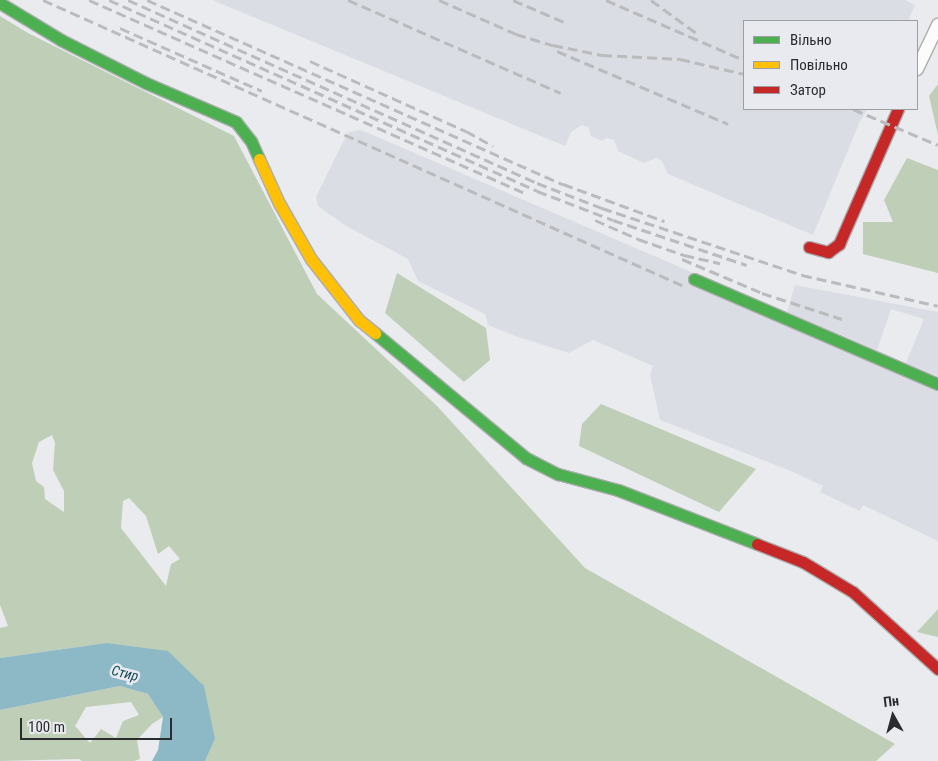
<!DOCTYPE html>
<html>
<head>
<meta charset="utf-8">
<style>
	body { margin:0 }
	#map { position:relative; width:938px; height:761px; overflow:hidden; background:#eaebee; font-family:"Roboto Condensed",sans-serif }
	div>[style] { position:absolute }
	.built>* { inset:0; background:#dadde4 }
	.forest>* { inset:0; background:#bfceb6 }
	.water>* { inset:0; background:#8db9c7 }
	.roads { filter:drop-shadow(1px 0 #acadaf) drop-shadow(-1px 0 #acadaf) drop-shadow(0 1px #acadaf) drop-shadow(0 -1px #acadaf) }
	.street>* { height:12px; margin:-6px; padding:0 6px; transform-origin:6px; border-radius:6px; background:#fcfcfc }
	.fast>* { height:11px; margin:-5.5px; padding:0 5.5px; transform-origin:5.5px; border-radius:5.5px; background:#4caf50 }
	.slow>* { height:11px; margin:-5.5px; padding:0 5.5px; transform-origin:5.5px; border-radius:5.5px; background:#ffc107 }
	.jam>* { height:11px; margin:-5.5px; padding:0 5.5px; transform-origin:5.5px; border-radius:5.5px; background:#c62828 }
	.rail>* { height:3px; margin-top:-1.5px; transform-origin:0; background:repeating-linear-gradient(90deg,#bbbbbd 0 10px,transparent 0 15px) }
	span { translate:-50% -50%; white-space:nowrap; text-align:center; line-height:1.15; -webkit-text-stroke:5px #e8eaf0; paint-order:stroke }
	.water-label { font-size:14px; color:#0d4754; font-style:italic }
	.legend { position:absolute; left:743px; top:20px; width:175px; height:90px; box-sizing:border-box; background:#e8eaf0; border:1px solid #9c9ea2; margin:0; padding:6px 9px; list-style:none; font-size:15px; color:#2b2c2e }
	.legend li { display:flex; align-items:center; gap:10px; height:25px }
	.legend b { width:25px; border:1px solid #9c9ea2 }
	.north { position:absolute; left:868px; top:691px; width:50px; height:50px; -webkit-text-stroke:4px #e8eaf0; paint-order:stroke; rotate:353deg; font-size:14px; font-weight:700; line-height:20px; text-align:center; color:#2b2c2e }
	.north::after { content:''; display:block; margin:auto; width:18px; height:22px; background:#2b2c2e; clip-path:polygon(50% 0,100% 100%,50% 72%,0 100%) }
	.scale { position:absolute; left:20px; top:718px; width:152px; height:22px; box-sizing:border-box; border:2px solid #2b2c2e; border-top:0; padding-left:6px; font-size:15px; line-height:18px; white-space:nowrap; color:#2b2c2e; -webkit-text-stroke:4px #e8eaf0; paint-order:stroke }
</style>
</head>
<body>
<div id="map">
	<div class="built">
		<i style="clip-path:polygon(212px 0,905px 0,915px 5px,908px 21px,744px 21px,744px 109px,868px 109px,860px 121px,813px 235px,668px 174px,662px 161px,656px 158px,644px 163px,618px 151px,614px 140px,607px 138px,602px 141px,591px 136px,588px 127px,582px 125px,571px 132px,565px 146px)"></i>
		<i style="clip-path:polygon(361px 130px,696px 274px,938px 392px,938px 541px,863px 505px,860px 511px,820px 492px,823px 486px,791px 471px,660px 420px,650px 375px,653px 366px,593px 340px,569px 353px,518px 337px,488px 325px,485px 314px,418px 281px,408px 259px,346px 226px,318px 206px,316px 197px,346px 136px,349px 132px)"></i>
		<i style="clip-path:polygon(795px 285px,938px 312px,938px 376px,906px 363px,924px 319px,891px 309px,877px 350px,787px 312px)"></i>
	</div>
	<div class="forest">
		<i style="clip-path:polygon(evenodd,0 16px,28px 33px,234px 136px,317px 294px,437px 406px,585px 568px,895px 744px,876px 761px,205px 761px,215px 739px,106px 643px,0 658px,0 628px,8px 626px,0 605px,0 16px,52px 435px,55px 443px,53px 470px,64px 491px,64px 512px,45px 499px,44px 487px,36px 481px,32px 463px,39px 442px,52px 435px,0 16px,129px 498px,146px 516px,158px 554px,169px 546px,180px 559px,171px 564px,166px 586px,121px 528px,123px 501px,129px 498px)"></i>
		<i style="clip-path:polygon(938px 84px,938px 135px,929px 96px)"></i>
		<i style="clip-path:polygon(907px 158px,938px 170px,938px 273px,863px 254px,863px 222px,893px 222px,884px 200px)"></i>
		<i style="clip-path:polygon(397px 273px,486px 328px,490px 360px,464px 382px,385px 313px)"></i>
		<i style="clip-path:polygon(601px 404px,756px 469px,719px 512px,579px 446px,582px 424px)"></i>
		<i style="clip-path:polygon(938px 609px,938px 637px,917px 632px)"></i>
		<i style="clip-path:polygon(evenodd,120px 686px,148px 694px,163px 717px,152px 724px,137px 740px,140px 759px,134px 761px,82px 761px,79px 759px,0 761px,0 710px,120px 686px,131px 702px,139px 715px,123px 721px,116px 738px,101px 729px,90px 743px,75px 726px,86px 707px,131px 702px)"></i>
	</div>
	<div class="water">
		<i style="clip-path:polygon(106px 643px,168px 651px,204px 686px,215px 739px,205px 761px,152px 761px,158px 750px,163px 717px,148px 694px,120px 686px,0 710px,0 658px)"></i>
	</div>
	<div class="roads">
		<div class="street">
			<i style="left:917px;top:69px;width:49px;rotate:-64.5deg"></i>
		</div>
		<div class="fast">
			<i style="left:0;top:3px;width:71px;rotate:31.2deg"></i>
			<i style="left:61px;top:40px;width:95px;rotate:26.8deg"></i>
			<i style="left:146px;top:83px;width:98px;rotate:23.4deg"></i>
			<i style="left:236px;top:122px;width:24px;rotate:52deg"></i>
			<i style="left:251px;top:141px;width:20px;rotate:66deg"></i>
			<i style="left:694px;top:279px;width:266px;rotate:23.3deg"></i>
			<i style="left:375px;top:333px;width:196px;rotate:39.6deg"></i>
			<i style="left:526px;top:458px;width:36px;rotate:27deg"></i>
			<i style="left:558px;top:474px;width:62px;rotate:14.9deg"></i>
			<i style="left:618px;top:490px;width:149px;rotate:21.2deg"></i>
		</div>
		<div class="slow">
			<i style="left:259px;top:159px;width:48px;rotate:65.6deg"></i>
			<i style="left:279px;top:203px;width:64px;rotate:60.3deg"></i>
			<i style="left:311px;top:259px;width:78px;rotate:51.8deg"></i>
			<i style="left:359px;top:320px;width:21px;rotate:39deg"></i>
		</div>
		<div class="jam">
			<i style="left:809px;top:247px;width:20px;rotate:15deg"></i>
			<i style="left:828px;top:252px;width:14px;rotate:-36deg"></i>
			<i style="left:839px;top:244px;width:147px;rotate:-66.4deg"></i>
			<i style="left:757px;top:544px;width:49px;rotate:21.4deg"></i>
			<i style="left:803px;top:562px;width:58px;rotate:31deg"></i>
			<i style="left:853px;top:592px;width:115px;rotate:42.2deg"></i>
		</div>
	</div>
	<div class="rail">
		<i style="left:43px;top:0;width:704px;rotate:24.05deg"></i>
		<i style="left:89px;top:0;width:475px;rotate:23.9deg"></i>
		<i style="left:109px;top:0;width:469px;rotate:24deg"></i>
		<i style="left:537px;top:191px;width:81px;rotate:20.9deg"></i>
		<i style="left:613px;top:220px;width:141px;rotate:18.6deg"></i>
		<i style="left:128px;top:0;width:448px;rotate:24.1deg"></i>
		<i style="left:537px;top:183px;width:70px;rotate:21deg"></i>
		<i style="left:602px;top:208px;width:211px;rotate:18.5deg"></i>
		<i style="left:802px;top:275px;width:139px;rotate:12.8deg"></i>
		<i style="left:147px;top:0;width:455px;rotate:23.9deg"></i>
		<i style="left:563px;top:184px;width:108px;rotate:20.1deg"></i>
		<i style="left:348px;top:0;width:232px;rotate:23.6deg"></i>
		<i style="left:439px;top:0;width:84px;rotate:23.8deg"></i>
		<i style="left:516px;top:34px;width:39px;rotate:17deg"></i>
		<i style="left:553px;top:45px;width:50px;rotate:11.5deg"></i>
		<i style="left:602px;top:55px;width:78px;rotate:2.9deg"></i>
		<i style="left:680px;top:59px;width:66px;rotate:13.2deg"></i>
		<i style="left:513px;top:0;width:56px;rotate:23.3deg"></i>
		<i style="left:606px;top:0;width:150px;rotate:23.5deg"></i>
		<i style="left:651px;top:0;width:59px;rotate:36.1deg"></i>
		<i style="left:120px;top:28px;width:155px;rotate:23.9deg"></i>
		<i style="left:557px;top:51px;width:186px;rotate:23.1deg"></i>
		<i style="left:310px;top:61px;width:171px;rotate:24.2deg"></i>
		<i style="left:466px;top:131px;width:31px;rotate:29deg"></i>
		<i style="left:853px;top:109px;width:92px;rotate:23deg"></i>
		<i style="left:595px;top:220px;width:47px;rotate:23.8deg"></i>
		<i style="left:638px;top:239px;width:49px;rotate:19.2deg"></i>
		<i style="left:684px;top:255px;width:37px;rotate:13deg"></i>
		<i style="left:682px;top:259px;width:87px;rotate:23deg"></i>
		<i style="left:762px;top:293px;width:84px;rotate:18deg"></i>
	</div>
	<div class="water-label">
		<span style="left:125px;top:673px;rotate:14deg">Стир</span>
	</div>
	<ul class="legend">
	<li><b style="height:6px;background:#4caf50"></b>Вільно</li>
	<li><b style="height:6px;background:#ffc107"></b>Повільно</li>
	<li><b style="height:6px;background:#c62828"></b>Затор</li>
	</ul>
	<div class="north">Пн</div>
	<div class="scale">100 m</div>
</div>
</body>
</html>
